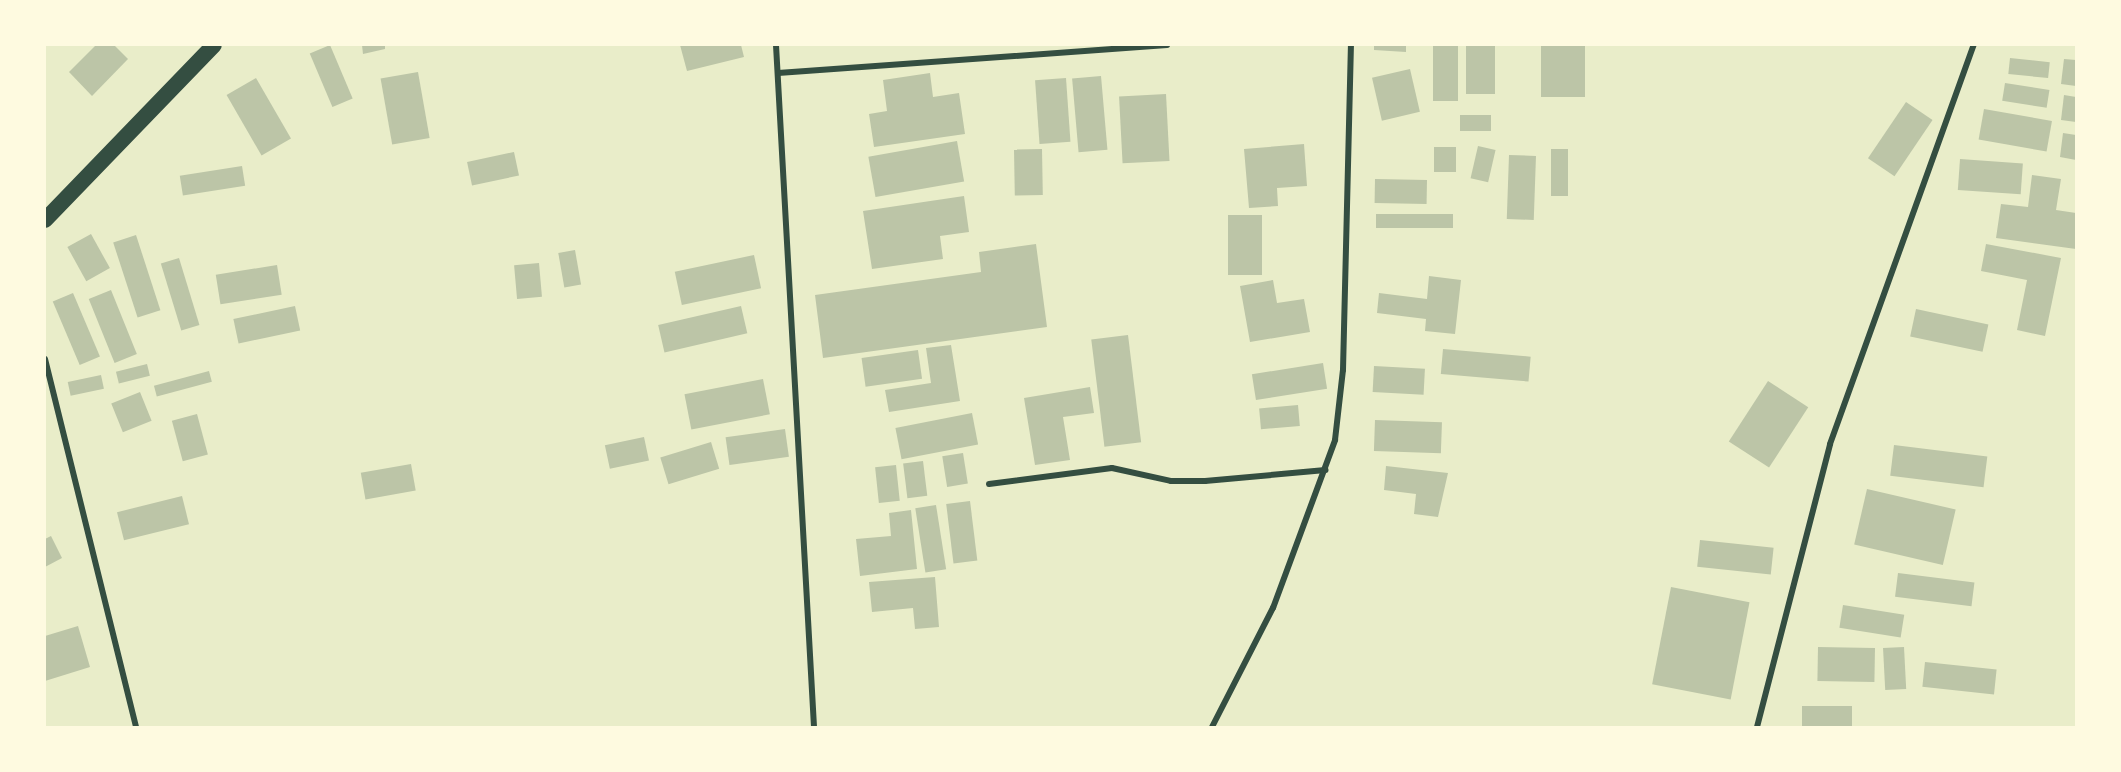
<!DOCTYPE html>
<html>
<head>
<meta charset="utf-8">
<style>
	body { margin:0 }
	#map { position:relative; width:2121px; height:772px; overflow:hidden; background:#e9edc9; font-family:"Alegreya Sans",sans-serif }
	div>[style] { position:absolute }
	.building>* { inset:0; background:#bcc5a7; transform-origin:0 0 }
	.minor>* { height:6px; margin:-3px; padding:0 3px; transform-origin:3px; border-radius:3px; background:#344e41 }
	.trunk>* { height:16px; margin:-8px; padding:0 8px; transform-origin:8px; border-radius:8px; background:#344e41 }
	span { translate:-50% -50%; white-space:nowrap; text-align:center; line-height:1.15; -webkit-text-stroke:4.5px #fefae0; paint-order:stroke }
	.frame { position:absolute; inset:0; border:46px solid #fefae0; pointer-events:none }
</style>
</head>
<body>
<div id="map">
	<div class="building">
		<i style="clip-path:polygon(96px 45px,114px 45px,128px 59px,92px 96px,69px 72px)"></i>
		<i style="left:330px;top:45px;width:58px;height:22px;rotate:67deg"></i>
		<i style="clip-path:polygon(362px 45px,385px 45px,385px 49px,363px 54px)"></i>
		<i style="clip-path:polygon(680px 45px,741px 45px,744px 57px,687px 71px)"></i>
		<i style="clip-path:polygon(1374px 45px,1406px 45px,1406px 52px,1374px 50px)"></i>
		<i style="left:1433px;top:45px;width:25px;height:56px"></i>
		<i style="left:1466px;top:45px;width:29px;height:49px"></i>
		<i style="left:1541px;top:45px;width:44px;height:52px"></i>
		<i style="left:2010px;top:58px;width:40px;height:16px;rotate:6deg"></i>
		<i style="clip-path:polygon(2064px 59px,2076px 60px,2076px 86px,2061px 84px)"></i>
		<i style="left:1410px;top:69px;width:44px;height:39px;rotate:77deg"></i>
		<i style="left:418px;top:72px;width:67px;height:38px;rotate:80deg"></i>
		<i style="clip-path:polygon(930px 73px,933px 97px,959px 93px,965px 134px,874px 147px,869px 114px,887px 111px,883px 80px)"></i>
		<i style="left:1101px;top:76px;width:74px;height:29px;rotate:85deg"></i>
		<i style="left:256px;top:78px;width:70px;height:34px;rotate:60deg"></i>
		<i style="left:1066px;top:78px;width:64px;height:31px;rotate:86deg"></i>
		<i style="left:2005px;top:83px;width:45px;height:18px;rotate:9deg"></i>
		<i style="left:1166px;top:94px;width:67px;height:47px;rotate:87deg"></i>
		<i style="clip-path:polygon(2064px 95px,2076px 97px,2076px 122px,2061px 120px)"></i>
		<i style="left:1906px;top:102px;width:32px;height:68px;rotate:34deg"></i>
		<i style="left:1984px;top:109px;width:69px;height:31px;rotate:10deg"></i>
		<i style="left:1460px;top:115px;width:31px;height:16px"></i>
		<i style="clip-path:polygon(2063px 133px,2076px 135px,2076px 160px,2060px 157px)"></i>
		<i style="left:957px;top:141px;width:41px;height:90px;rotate:80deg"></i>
		<i style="clip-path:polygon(1304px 144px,1307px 186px,1277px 188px,1278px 206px,1249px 208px,1244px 149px)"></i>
		<i style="left:1478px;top:146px;width:18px;height:33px;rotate:13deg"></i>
		<i style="left:1434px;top:147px;width:22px;height:25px"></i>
		<i style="left:1042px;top:149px;width:46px;height:28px;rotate:89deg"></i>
		<i style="left:1551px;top:149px;width:17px;height:47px"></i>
		<i style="left:514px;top:152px;width:24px;height:48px;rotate:78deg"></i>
		<i style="left:1509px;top:155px;width:27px;height:64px;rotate:2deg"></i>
		<i style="left:1960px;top:159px;width:63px;height:31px;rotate:4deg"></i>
		<i style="left:242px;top:166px;width:20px;height:63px;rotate:81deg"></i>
		<i style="clip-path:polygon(2032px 175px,2061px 179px,2056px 210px,2076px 213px,2076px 249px,1996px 238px,2001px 204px,2028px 207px)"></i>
		<i style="left:1375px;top:179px;width:52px;height:24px;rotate:1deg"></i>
		<i style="clip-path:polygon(964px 196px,969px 232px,940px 236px,943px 259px,872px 269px,863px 211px)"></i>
		<i style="left:1376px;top:214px;width:77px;height:14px"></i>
		<i style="left:1228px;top:215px;width:34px;height:60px"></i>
		<i style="left:91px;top:234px;width:39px;height:27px;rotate:61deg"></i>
		<i style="left:136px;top:235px;width:79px;height:24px;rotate:72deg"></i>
		<i style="clip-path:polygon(1036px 244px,1047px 327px,823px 358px,815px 295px,981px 272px,979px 252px)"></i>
		<i style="clip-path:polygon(1986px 244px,2061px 258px,2045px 336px,2017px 330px,2027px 280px,1981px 271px)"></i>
		<i style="left:575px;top:250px;width:35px;height:17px;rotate:80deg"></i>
		<i style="left:754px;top:255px;width:34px;height:81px;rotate:78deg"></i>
		<i style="left:179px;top:258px;width:70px;height:19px;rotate:73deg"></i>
		<i style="left:539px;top:263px;width:34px;height:25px;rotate:85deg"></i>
		<i style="left:277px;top:265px;width:30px;height:62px;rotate:81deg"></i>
		<i style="clip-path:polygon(1429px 276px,1461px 280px,1455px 334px,1425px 331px,1426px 319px,1377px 313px,1379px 293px,1427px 299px)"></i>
		<i style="clip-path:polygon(1273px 280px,1277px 303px,1304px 299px,1310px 332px,1250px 342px,1240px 286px)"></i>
		<i style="left:111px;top:290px;width:69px;height:24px;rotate:68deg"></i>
		<i style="left:73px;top:293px;width:69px;height:22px;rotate:67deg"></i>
		<i style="left:295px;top:306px;width:25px;height:63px;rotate:78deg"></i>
		<i style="left:741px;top:306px;width:28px;height:85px;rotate:77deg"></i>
		<i style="left:1916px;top:309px;width:74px;height:28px;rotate:12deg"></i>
		<i style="left:1128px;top:335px;width:108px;height:37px;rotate:83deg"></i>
		<i style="clip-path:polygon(951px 345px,960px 401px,889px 412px,885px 390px,931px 383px,926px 348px)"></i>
		<i style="left:1443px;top:349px;width:88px;height:25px;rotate:5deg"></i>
		<i style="left:918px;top:350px;width:29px;height:57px;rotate:82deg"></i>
		<i style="left:1323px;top:363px;width:26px;height:72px;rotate:81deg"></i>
		<i style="left:147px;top:364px;width:12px;height:32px;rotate:76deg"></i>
		<i style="left:1374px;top:366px;width:51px;height:26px;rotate:3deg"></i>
		<i style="left:209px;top:371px;width:11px;height:57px;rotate:75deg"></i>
		<i style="left:101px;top:375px;width:14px;height:34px;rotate:78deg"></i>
		<i style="left:763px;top:379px;width:36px;height:80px;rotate:79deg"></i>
		<i style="left:1768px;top:381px;width:48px;height:72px;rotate:33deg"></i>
		<i style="clip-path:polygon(1090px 387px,1094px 413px,1063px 417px,1070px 460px,1035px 465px,1024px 398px)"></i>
		<i style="left:140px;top:392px;width:31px;height:31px;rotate:68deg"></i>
		<i style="left:1298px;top:405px;width:21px;height:39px;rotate:85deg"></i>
		<i style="left:972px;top:413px;width:32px;height:78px;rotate:79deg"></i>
		<i style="left:197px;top:414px;width:42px;height:26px;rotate:75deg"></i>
		<i style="left:1375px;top:420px;width:67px;height:31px;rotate:2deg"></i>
		<i style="left:785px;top:429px;width:28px;height:60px;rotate:82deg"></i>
		<i style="left:644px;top:437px;width:24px;height:40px;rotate:78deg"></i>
		<i style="left:711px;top:442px;width:28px;height:53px;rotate:73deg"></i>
		<i style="left:1894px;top:445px;width:94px;height:31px;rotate:7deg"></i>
		<i style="left:963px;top:453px;width:31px;height:21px;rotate:81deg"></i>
		<i style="left:923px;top:461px;width:35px;height:20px;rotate:83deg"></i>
		<i style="left:411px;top:464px;width:27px;height:51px;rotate:80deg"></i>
		<i style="left:896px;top:465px;width:36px;height:21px;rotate:84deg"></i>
		<i style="clip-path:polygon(1386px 466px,1448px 473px,1438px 517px,1414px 514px,1416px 494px,1384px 490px)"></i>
		<i style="left:1867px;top:489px;width:91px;height:57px;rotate:13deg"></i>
		<i style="left:182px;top:496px;width:29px;height:67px;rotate:76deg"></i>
		<i style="left:970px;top:501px;width:60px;height:24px;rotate:83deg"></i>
		<i style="left:936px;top:505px;width:65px;height:21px;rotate:81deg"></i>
		<i style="clip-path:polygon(911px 510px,917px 569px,860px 576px,856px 539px,891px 536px,889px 513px)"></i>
		<i style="clip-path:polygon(51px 536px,62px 558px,45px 567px,45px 539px)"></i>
		<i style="left:1700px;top:540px;width:74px;height:27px;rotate:6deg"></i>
		<i style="left:1898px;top:573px;width:77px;height:24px;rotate:7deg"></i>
		<i style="clip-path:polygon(935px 577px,939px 627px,915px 629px,913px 608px,872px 612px,869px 582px)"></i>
		<i style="left:1671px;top:587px;width:80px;height:99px;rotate:11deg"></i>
		<i style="left:1843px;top:605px;width:62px;height:23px;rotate:9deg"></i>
		<i style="clip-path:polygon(78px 626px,90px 667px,45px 681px,45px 636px)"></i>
		<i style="left:1818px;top:647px;width:57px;height:34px;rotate:1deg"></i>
		<i style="left:1904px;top:647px;width:42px;height:21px;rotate:87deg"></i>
		<i style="left:1925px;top:662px;width:72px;height:25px;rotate:6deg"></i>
		<i style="left:1802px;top:706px;width:50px;height:21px"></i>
	</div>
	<div class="minor">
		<i style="left:776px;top:45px;width:683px;rotate:86.81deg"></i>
		<i style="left:778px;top:73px;width:390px;rotate:-4.1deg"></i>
		<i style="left:45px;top:359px;width:379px;rotate:76.1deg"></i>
		<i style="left:989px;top:484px;width:124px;rotate:-7.4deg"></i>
		<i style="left:1112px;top:468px;width:60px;rotate:12.4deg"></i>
		<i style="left:1171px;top:481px;width:34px"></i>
		<i style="left:1205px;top:481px;width:121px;rotate:-5.2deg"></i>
		<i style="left:1212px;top:727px;width:134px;rotate:-62.9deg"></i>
		<i style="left:1273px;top:608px;width:179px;rotate:-69.7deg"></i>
		<i style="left:1335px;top:440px;width:70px;rotate:-83.5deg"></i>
		<i style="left:1343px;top:370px;width:325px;rotate:-88.6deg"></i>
		<i style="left:1757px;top:727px;width:292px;rotate:-75.5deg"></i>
		<i style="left:1830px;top:444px;width:424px;rotate:-70.2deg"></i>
	</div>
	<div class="trunk">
		<i style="left:45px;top:220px;width:243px;rotate:-46deg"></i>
	</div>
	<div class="frame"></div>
</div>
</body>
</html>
